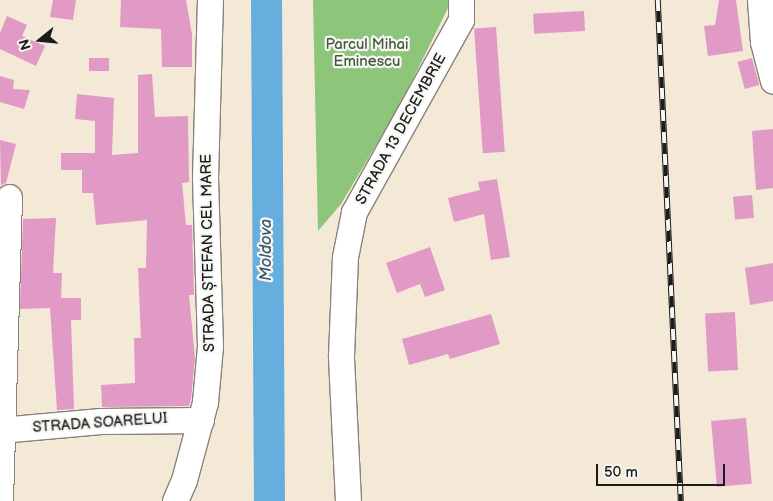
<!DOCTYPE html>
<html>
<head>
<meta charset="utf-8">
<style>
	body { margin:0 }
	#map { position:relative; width:773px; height:501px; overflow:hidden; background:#f4e8d7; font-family:"Balsamiq Sans",sans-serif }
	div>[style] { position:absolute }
	.green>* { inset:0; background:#8dc67a }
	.river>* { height:31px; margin:-15.5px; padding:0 15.5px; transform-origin:15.5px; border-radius:15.5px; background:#66aedd }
	.building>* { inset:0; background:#e19ac5; transform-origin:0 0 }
	.roads { filter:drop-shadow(1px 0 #88827a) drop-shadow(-1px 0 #88827a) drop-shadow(0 1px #88827a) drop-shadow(0 -1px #88827a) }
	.minor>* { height:25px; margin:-12.5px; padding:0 12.5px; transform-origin:12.5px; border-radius:12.5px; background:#fff }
	.rail>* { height:5.5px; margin-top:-2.75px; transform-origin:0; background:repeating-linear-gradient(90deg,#f6f6f2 0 11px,#1c1c1c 0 22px); box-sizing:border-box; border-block:1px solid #1c1c1c }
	span { translate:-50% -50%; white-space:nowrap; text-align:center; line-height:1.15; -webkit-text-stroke:4.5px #f6f6f2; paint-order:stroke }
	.park-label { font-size:15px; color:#44583d }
	.street-label { font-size:15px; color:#1c1c1c }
	.water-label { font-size:16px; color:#3a5669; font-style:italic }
	.north { position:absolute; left:15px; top:15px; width:50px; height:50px; -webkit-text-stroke:4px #f6f6f2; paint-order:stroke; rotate:253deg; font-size:14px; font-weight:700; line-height:20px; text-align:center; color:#1c1c1c }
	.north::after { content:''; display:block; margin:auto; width:18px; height:22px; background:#1c1c1c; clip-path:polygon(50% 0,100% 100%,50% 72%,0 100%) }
	.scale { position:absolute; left:596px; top:464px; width:129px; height:22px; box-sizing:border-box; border:2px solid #1c1c1c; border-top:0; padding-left:6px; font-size:15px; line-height:18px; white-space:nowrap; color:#1c1c1c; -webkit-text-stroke:4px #f6f6f2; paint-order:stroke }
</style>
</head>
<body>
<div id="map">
	<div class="green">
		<i style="clip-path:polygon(313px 0,452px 0,400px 105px,341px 204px,318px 231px)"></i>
	</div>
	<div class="river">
		<i style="left:266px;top:0;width:501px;rotate:89.66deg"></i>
	</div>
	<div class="building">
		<i style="clip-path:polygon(53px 0,76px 0,73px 20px,50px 17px)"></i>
		<i style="clip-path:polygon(121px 0,186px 0,192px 34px,192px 67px,162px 67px,161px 29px,120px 27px)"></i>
		<i style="clip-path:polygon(719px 0,736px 0,743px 51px,708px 56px,704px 26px,715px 25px)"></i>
		<i style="left:584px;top:11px;width:20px;height:51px;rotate:87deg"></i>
		<i style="clip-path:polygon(7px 16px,27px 25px,22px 36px,45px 46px,36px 66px,0 49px,0 33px)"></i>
		<i style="left:496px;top:27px;width:125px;height:22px;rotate:86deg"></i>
		<i style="left:89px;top:58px;width:20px;height:13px"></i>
		<i style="left:752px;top:58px;width:28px;height:15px;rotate:75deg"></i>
		<i style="clip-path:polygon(152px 74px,155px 117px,188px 116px,189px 182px,182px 183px,186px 225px,192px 225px,194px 295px,189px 295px,195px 358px,191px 399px,189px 406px,102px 407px,101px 385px,135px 383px,134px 338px,141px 338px,138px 268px,146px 268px,147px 220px,96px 225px,93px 193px,82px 193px,82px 170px,61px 170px,61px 153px,95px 153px,95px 121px,75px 119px,77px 94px,114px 98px,112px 155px,138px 153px,138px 75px)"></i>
		<i style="clip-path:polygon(0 76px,14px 80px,13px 89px,30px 90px,24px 109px,0 102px)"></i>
		<i style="clip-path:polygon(773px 129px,773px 188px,756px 190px,752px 131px)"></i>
		<i style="clip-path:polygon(0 140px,16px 144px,6px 183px,1px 185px)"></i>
		<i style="clip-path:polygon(497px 179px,510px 257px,491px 260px,484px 214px,454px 222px,448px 198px,480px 190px,478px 182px)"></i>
		<i style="left:752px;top:195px;width:23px;height:19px;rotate:85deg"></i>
		<i style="clip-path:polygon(56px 218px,53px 273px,62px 273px,61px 298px,81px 298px,81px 320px,71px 320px,74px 409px,57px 410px,50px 308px,20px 309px,20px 305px,23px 219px)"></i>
		<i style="clip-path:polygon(430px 247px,445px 290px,425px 297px,420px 284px,397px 293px,386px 263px)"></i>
		<i style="clip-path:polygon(773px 263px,773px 301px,750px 305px,745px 268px)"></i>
		<i style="left:735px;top:312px;width:58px;height:30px;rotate:87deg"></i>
		<i style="clip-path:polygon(491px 314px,500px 344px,450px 359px,448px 354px,409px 365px,402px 339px)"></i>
		<i style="left:746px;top:418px;width:66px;height:35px;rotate:85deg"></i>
	</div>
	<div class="roads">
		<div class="minor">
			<i style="left:760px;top:0;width:42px;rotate:85.9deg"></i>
			<i style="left:763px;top:42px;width:40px;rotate:75.6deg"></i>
			<i style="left:0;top:430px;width:101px;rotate:-5.1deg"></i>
			<i style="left:101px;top:421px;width:100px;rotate:-0.6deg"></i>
			<i style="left:0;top:501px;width:304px;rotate:-88.3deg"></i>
			<i style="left:175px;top:501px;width:23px;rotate:-67deg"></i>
			<i style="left:184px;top:480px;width:81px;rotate:-74.9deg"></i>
			<i style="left:205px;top:402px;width:56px;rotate:-84.9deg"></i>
			<i style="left:210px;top:346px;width:168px;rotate:-91.7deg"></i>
			<i style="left:205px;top:178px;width:178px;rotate:-88.4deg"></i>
			<i style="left:348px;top:501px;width:145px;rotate:-92.8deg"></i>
			<i style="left:341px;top:356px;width:99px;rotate:-87.7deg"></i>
			<i style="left:345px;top:257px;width:46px;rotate:-78.7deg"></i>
			<i style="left:354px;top:212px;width:220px;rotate:-60.9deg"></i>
			<i style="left:461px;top:20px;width:20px;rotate:-90deg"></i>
		</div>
	</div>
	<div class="rail">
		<i style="left:658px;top:0;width:502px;rotate:87.37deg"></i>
	</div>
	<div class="park-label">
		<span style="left:367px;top:53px">Parcul Mihai<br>Eminescu</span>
	</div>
	<div class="street-label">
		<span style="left:401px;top:129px;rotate:-61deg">STRADA 13 DECEMBRIE</span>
		<span style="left:208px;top:253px;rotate:-91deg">STRADA ȘTEFAN CEL MARE</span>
		<span style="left:100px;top:423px;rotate:-4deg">STRADA SOARELUI</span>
	</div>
	<div class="water-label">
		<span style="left:267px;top:250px;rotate:-90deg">Moldova</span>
	</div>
	<div class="north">N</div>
	<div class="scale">50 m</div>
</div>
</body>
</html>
